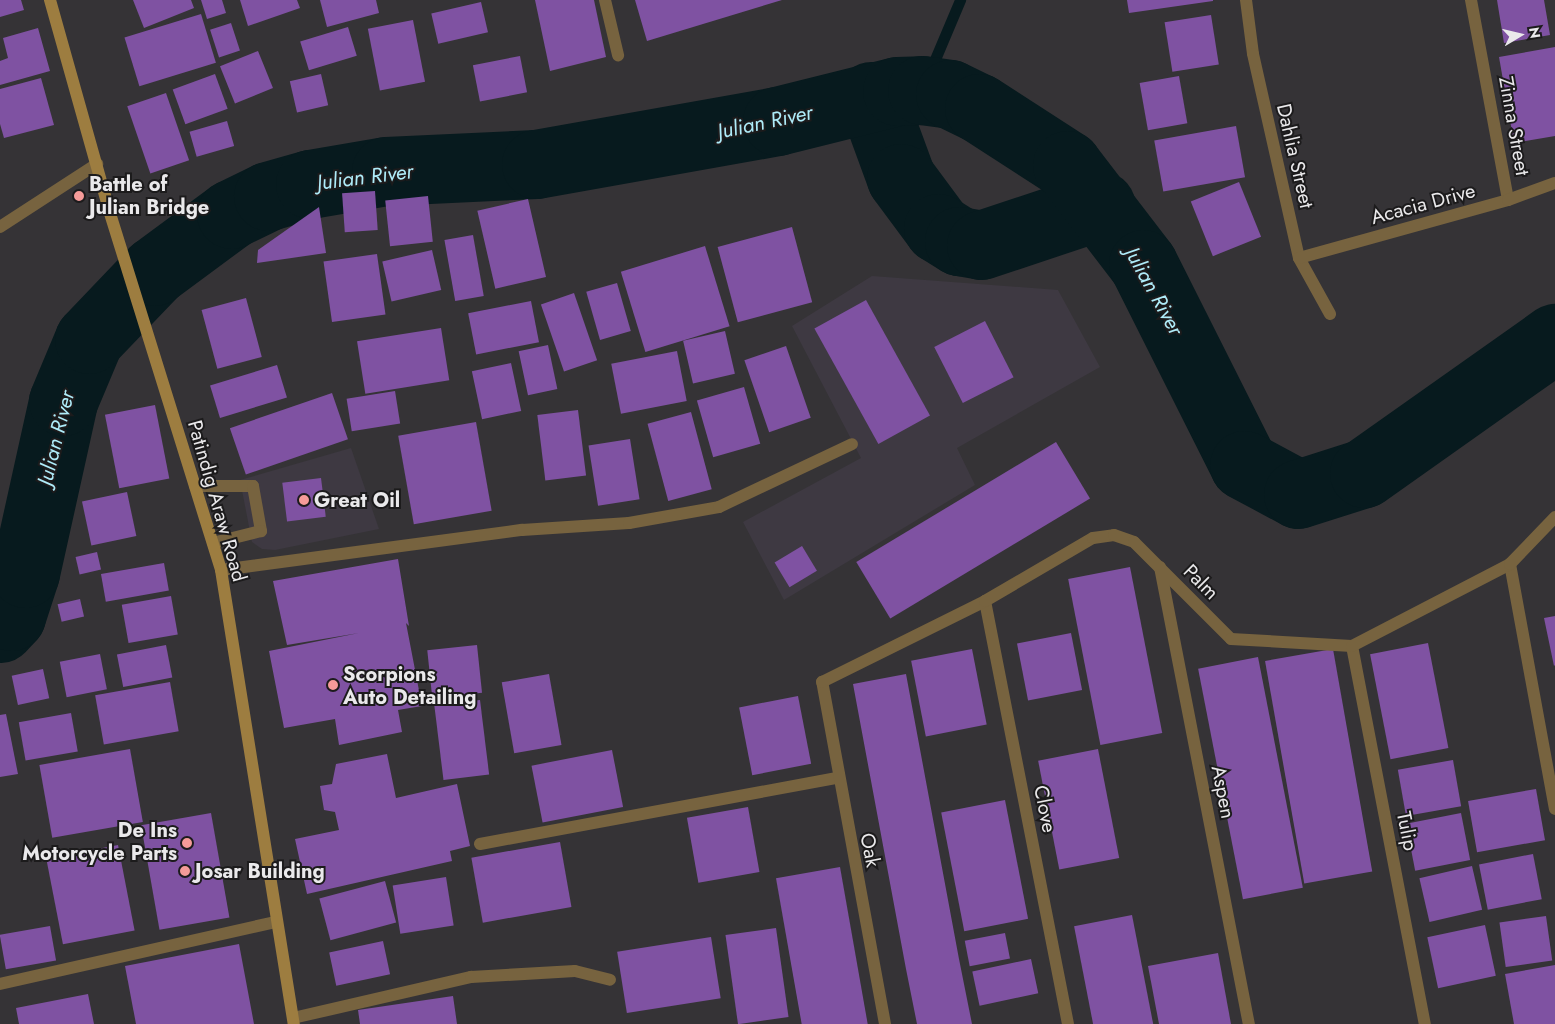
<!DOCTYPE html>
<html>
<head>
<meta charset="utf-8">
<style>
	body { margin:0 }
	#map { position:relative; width:1555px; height:1024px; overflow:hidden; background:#353336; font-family:Jost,sans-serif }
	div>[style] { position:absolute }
	.built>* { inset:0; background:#3e3942 }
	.stream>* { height:11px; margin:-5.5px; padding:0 5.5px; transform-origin:5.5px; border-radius:5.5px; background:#071a1e }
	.river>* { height:69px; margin:-34.5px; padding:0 34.5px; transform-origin:34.5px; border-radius:34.5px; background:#071a1e }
	.building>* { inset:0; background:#7f52a2; transform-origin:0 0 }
	.service>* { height:12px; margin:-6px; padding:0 6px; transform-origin:6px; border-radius:6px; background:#77633f }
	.minor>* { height:12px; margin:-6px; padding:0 6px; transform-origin:6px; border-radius:6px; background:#77633f }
	.secondary>* { height:12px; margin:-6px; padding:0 6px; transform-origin:6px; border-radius:6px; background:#9d7d40 }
	.dots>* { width:14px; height:14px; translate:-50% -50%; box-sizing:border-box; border:2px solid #1c1b1c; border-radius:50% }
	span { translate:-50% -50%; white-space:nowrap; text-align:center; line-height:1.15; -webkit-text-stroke:4px #1c1b1c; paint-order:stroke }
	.street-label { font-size:20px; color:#eae9eb }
	.poi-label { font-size:20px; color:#eae9eb; font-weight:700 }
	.left { translate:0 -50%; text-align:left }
	.right { translate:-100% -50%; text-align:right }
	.water-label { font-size:21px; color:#afecf9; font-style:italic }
	.north { position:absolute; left:1495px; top:10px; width:50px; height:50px; -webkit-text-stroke:4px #1c1b1c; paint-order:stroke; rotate:81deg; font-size:14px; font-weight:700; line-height:20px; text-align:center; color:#eae9eb }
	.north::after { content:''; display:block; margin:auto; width:18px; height:22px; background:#eae9eb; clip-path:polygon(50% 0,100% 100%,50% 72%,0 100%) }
</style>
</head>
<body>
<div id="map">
	<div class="built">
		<i style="clip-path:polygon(872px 276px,1058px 290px,1100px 367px,957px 448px,975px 485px,784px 600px,743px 522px,861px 458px,792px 326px)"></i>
		<i style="clip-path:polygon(351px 448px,379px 529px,275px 550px,262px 549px,252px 542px,240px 480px)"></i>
	</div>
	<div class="stream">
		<i style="left:922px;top:90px;width:98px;rotate:-67.1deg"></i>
	</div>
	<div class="river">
		<i style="left:871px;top:96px;width:87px;rotate:69.9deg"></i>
		<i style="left:901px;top:178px;width:62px;rotate:53.5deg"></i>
		<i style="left:938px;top:228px;width:25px;rotate:32deg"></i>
		<i style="left:959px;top:241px;width:22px;rotate:10deg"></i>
		<i style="left:981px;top:245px;width:126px;rotate:-18.4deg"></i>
		<i style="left:0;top:628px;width:16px;rotate:-47deg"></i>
		<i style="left:11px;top:616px;width:45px;rotate:-72deg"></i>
		<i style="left:25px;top:573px;width:176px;rotate:-77.5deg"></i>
		<i style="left:63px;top:401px;width:67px;rotate:-67.2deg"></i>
		<i style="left:89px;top:339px;width:94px;rotate:-46.3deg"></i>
		<i style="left:154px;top:271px;width:96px;rotate:-36.5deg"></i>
		<i style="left:231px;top:214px;width:41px;rotate:-25.9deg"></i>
		<i style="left:268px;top:196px;width:44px;rotate:-15.9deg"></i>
		<i style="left:310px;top:184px;width:77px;rotate:-9.7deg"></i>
		<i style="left:386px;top:171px;width:150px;rotate:-2.7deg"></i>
		<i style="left:536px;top:164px;width:245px;rotate:-10.1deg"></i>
		<i style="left:777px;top:121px;width:124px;rotate:-14deg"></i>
		<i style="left:897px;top:91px;width:25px;rotate:-2deg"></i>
		<i style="left:922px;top:90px;width:28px;rotate:8deg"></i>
		<i style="left:950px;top:94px;width:32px;rotate:26deg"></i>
		<i style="left:979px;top:108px;width:105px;rotate:32.9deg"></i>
		<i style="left:1067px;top:165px;width:125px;rotate:52.5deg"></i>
		<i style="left:1143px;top:264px;width:225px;rotate:63.3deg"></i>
		<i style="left:1244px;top:465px;width:61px;rotate:28.2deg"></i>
		<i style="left:1298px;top:494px;width:69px;rotate:-17.7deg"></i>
		<i style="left:1364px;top:473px;width:234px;rotate:-35.3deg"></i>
	</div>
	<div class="building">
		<i style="clip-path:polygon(0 0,21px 0,24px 10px,0 17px)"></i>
		<i style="clip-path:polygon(133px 0,191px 0,194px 8px,144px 28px)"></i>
		<i style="clip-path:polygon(201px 0,222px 0,226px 13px,207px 19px)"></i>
		<i style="clip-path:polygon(240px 0,297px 0,300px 8px,248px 26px)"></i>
		<i style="clip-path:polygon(320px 0,376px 0,379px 13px,327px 27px)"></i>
		<i style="clip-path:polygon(535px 0,594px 0,606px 57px,550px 71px)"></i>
		<i style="clip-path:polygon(635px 0,782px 0,647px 41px)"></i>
		<i style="clip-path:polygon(1127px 0,1213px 0,1213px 1px,1129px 13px)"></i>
		<i style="clip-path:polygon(1497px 0,1544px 0,1550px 35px,1504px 43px)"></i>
		<i style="left:481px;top:2px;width:31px;height:51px;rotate:77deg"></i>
		<i style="left:201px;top:14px;width:51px;height:80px;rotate:73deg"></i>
		<i style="left:1211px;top:15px;width:50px;height:47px;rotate:81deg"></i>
		<i style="left:413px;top:20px;width:63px;height:46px;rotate:79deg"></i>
		<i style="left:231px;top:23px;width:29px;height:22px;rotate:72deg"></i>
		<i style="left:348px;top:27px;width:30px;height:50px;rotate:73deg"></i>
		<i style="clip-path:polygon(38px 28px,50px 71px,0 85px,0 61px,8px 58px,3px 38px)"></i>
		<i style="clip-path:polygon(1555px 47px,1555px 136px,1514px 143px,1499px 57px)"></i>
		<i style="left:258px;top:51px;width:40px;height:41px;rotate:68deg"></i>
		<i style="left:520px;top:56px;width:37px;height:48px;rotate:79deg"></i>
		<i style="left:215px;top:74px;width:37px;height:45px;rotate:70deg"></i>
		<i style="left:321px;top:74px;width:32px;height:32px;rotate:77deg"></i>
		<i style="left:1179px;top:76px;width:48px;height:40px;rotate:80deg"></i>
		<i style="clip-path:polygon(41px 78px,54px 125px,4px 138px,0 124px,0 89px)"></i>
		<i style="left:166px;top:93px;width:71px;height:41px;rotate:71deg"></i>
		<i style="left:227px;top:121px;width:26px;height:39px;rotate:74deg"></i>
		<i style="left:1236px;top:126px;width:52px;height:83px;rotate:80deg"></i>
		<i style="left:1239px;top:182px;width:59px;height:52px;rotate:68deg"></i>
		<i style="left:375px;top:191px;width:39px;height:33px;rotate:86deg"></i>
		<i style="left:428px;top:196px;width:46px;height:43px;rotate:84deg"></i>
		<i style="left:528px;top:199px;width:80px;height:52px;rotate:77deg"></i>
		<i style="clip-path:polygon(319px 207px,326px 253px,257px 263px,258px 250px)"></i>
		<i style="left:792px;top:227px;width:78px;height:77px;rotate:75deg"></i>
		<i style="left:473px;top:235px;width:62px;height:29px;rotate:80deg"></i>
		<i style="left:705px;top:246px;width:84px;height:88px;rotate:73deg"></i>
		<i style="left:432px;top:250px;width:41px;height:51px;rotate:77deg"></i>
		<i style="left:377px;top:254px;width:61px;height:54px;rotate:82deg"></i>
		<i style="left:617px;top:283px;width:50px;height:32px;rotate:74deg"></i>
		<i style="left:574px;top:293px;width:71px;height:35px;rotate:71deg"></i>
		<i style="left:246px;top:298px;width:61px;height:46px;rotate:75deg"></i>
		<i style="left:866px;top:300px;width:132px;height:59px;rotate:61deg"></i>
		<i style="left:531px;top:301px;width:42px;height:64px;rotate:79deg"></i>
		<i style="left:985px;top:321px;width:63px;height:57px;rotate:63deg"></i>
		<i style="left:441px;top:328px;width:53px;height:85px;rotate:81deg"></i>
		<i style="left:725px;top:331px;width:44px;height:43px;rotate:77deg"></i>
		<i style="left:548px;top:345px;width:45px;height:30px;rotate:78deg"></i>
		<i style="left:786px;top:346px;width:76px;height:44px;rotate:71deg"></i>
		<i style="left:677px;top:351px;width:51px;height:67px;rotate:79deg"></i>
		<i style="left:511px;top:363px;width:49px;height:40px;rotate:78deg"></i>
		<i style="left:277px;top:365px;width:34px;height:70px;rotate:73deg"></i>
		<i style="left:744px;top:387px;width:59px;height:49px;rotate:74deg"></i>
		<i style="left:395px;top:391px;width:33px;height:49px;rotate:81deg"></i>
		<i style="left:332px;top:393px;width:49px;height:108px;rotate:71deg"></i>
		<i style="left:155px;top:405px;width:75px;height:51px;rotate:79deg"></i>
		<i style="left:578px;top:410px;width:66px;height:41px;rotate:83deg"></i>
		<i style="left:691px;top:412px;width:80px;height:45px;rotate:75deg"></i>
		<i style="left:476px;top:422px;width:90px;height:79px;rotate:80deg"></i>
		<i style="left:630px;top:439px;width:61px;height:42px;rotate:81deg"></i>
		<i style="left:1056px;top:442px;width:66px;height:233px;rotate:59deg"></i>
		<i style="left:321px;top:478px;width:39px;height:39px;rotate:83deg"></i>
		<i style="left:127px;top:492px;width:45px;height:46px;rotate:78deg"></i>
		<i style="left:802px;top:546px;width:29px;height:32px;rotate:59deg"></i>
		<i style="left:97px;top:552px;width:18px;height:22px;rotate:77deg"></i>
		<i style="clip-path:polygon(398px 559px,409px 626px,406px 623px,422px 706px,398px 710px,402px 732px,339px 745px,335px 719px,284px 728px,269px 651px,359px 633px,287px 645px,273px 581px)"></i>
		<i style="left:164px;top:563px;width:28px;height:64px;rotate:80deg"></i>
		<i style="left:1130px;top:567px;width:169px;height:63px;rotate:79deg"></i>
		<i style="left:171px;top:596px;width:39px;height:50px;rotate:80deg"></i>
		<i style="left:80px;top:599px;width:18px;height:23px;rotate:77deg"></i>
		<i style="clip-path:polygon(1555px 616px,1555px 665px,1554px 666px,1544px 618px)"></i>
		<i style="left:1071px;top:633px;width:58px;height:55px;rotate:79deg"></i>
		<i style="left:1428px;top:643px;width:107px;height:59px;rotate:79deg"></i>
		<i style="left:166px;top:645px;width:33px;height:50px;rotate:79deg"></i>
		<i style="left:477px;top:645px;width:48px;height:50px;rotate:84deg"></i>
		<i style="left:972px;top:649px;width:77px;height:62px;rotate:79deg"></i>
		<i style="left:1333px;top:649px;width:226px;height:69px;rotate:80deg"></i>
		<i style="left:100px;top:654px;width:36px;height:41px;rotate:79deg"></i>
		<i style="left:1258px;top:657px;width:235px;height:61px;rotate:79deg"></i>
		<i style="left:43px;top:669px;width:30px;height:32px;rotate:78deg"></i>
		<i style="left:549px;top:674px;width:72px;height:48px;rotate:80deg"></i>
		<i style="clip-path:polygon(906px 674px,959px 959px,972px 1024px,917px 1024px,906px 969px,853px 684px)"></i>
		<i style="left:170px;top:682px;width:50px;height:76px;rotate:80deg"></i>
		<i style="left:798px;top:696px;width:69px;height:60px;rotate:79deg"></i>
		<i style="left:480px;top:700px;width:75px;height:46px;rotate:83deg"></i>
		<i style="left:71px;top:713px;width:39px;height:53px;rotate:80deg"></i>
		<i style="clip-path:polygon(6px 714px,18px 774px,0 777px,0 715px)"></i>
		<i style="left:130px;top:749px;width:74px;height:92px;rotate:80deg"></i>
		<i style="left:1098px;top:749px;width:111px;height:61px;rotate:79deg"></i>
		<i style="left:612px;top:750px;width:58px;height:82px;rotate:79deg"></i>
		<i style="clip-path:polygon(387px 754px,396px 798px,457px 784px,470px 846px,450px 851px,452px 861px,307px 894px,295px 839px,339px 830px,335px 812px,324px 810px,320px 786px,332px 784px,336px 764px)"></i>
		<i style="left:1453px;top:760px;width:47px;height:56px;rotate:80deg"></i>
		<i style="left:1536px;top:789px;width:52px;height:69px;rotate:80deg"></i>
		<i style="left:1005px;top:800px;width:121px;height:65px;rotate:79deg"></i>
		<i style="left:748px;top:807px;width:66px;height:62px;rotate:80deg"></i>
		<i style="left:211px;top:813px;width:106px;height:71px;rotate:80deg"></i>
		<i style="left:1461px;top:813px;width:48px;height:56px;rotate:79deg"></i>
		<i style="left:560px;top:842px;width:66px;height:90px;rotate:80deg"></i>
		<i style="left:118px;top:845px;width:87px;height:73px;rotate:79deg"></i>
		<i style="left:1533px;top:854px;width:46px;height:55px;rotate:79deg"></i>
		<i style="left:1472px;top:866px;width:45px;height:54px;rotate:77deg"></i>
		<i style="left:840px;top:867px;width:160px;height:65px;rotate:80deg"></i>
		<i style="left:446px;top:877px;width:49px;height:54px;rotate:81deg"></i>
		<i style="left:385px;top:881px;width:43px;height:68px;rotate:75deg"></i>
		<i style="left:1132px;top:915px;width:111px;height:59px;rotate:79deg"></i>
		<i style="left:1546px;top:916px;width:45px;height:47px;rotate:82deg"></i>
		<i style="left:1485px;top:925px;width:52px;height:59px;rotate:78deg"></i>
		<i style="left:50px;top:926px;width:35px;height:51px;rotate:80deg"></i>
		<i style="left:776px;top:928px;width:90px;height:51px;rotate:82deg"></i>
		<i style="left:1005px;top:933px;width:26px;height:41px;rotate:79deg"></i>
		<i style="left:711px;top:937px;width:62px;height:95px;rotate:81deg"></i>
		<i style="left:383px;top:941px;width:34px;height:55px;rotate:78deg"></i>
		<i style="clip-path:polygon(239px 944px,254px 1024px,136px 1024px,125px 966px)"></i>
		<i style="clip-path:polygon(1218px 953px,1231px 1024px,1159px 1024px,1148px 966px)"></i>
		<i style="left:1031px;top:959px;width:35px;height:60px;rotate:78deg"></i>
		<i style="clip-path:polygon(1555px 965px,1555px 1024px,1514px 1024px,1505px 974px)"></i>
		<i style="clip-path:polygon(88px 994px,94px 1024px,19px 1024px,16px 1008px)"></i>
		<i style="clip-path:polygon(453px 996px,457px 1024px,360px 1024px,358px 1010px)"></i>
	</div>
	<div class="service">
		<i style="left:195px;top:486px;width:58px"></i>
		<i style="left:253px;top:486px;width:46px;rotate:79.9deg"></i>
		<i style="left:261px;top:531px;width:49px;rotate:166deg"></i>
		<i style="left:480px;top:844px;width:363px;rotate:-10.5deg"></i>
	</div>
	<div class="minor">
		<i style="left:605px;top:0;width:57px;rotate:76.7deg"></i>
		<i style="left:1246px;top:0;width:54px;rotate:82.6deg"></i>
		<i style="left:1253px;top:54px;width:209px;rotate:77.3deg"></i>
		<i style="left:1299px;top:258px;width:64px;rotate:61deg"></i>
		<i style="left:1471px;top:0;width:203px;rotate:79.5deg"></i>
		<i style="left:0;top:227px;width:116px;rotate:-33deg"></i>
		<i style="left:1299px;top:258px;width:217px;rotate:-15.5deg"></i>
		<i style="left:1508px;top:200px;width:50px;rotate:-19.9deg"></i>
		<i style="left:1510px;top:564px;width:249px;rotate:79.6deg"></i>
		<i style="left:1160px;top:567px;width:466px;rotate:79deg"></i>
		<i style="left:221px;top:570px;width:304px;rotate:-7.6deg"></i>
		<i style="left:522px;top:530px;width:107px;rotate:-3.7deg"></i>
		<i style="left:629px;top:523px;width:91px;rotate:-10.1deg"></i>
		<i style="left:719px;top:507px;width:147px;rotate:-25.3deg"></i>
		<i style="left:985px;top:601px;width:431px;rotate:78.9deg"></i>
		<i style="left:1352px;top:646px;width:385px;rotate:79.1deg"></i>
		<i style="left:0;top:984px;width:283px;rotate:-12.7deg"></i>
		<i style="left:293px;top:1018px;width:183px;rotate:-13deg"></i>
		<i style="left:471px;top:977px;width:104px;rotate:-3.3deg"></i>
		<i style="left:575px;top:971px;width:36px;rotate:14deg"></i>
		<i style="left:885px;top:1024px;width:348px;rotate:-100.4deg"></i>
		<i style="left:822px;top:682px;width:182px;rotate:-26.4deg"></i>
		<i style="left:985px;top:601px;width:125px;rotate:-30.3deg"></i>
		<i style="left:1093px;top:538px;width:21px;rotate:-8deg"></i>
		<i style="left:1114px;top:535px;width:21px;rotate:19deg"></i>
		<i style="left:1134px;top:542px;width:137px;rotate:45deg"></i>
		<i style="left:1231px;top:639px;width:121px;rotate:3.3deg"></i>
		<i style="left:1352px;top:646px;width:178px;rotate:-27.4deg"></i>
		<i style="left:1510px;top:564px;width:65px;rotate:-46.2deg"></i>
	</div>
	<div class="secondary">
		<i style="left:50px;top:0;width:215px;rotate:74.3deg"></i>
		<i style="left:108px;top:207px;width:380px;rotate:72.7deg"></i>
		<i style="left:221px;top:570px;width:460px;rotate:80.9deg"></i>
	</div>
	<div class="dots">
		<i style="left:79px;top:196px;background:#f59b99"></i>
		<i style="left:304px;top:500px;background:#f59b99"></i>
		<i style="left:333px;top:685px;background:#f59b99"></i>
		<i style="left:187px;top:843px;background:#f59b99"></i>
		<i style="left:185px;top:871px;background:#f59b99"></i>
	</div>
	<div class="street-label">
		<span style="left:1514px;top:126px;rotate:80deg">Zinna Street</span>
		<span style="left:1295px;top:156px;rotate:77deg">Dahlia Street</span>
		<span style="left:1423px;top:204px;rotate:-15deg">Acacia Drive</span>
		<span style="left:217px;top:501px;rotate:74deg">Patindig Araw Road</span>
		<span style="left:1201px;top:582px;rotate:45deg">Palm</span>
		<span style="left:1223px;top:792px;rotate:79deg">Aspen</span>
		<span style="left:1045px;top:809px;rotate:79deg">Clove</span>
		<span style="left:1407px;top:831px;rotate:79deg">Tulip</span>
		<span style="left:870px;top:850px;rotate:79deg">Oak</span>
	</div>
	<div class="poi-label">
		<span class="left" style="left:89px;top:196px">Battle of<br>Julian Bridge</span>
		<span class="left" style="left:314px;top:500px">Great Oil</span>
		<span class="left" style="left:343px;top:686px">Scorpions<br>Auto Detailing</span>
		<span class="right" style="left:177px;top:842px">De Ins<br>Motorcycle Parts</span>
		<span class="left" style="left:195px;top:871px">Josar Building</span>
	</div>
	<div class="water-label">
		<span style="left:765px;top:122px;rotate:-12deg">Julian River</span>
		<span style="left:365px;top:177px;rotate:-7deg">Julian River</span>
		<span style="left:1154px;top:291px;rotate:61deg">Julian River</span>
		<span style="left:56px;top:438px;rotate:-76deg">Julian River</span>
	</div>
	<div class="north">N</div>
</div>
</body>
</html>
